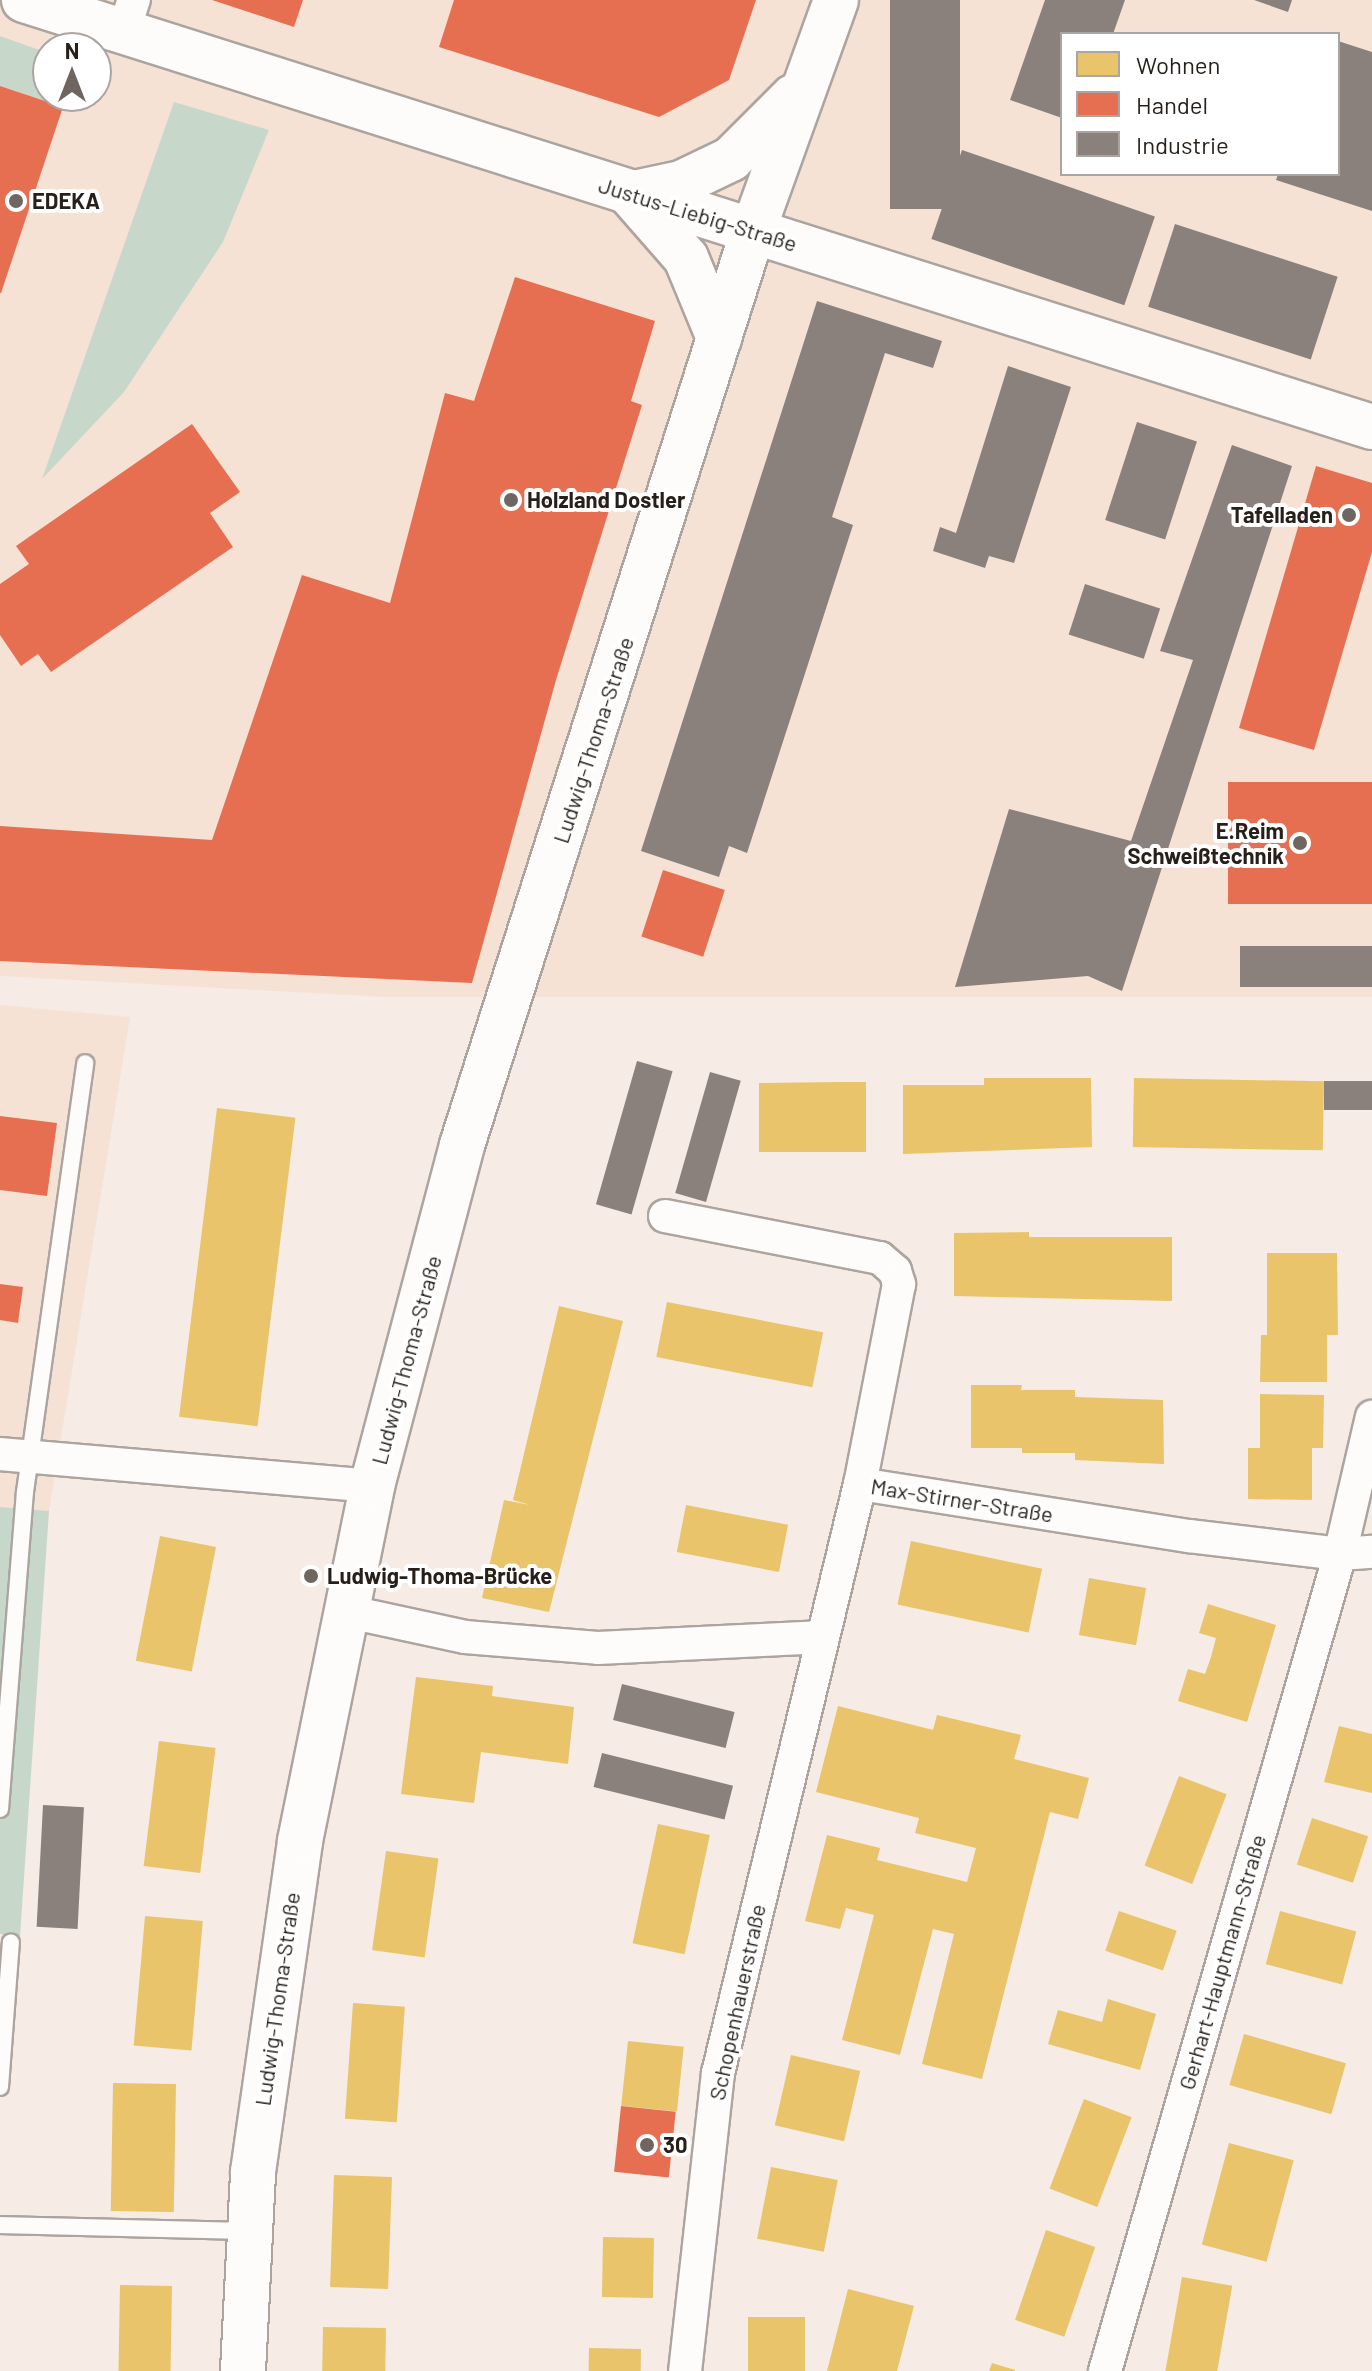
<!DOCTYPE html>
<html>
<head>
<meta charset="utf-8">
<style>
	body { margin:0 }
	#map { position:relative; width:1372px; height:2371px; overflow:hidden; background:#f6ebe5; font-family:Barlow,sans-serif }
	div>[style] { position:absolute }
	.built>* { inset:0; background:#f5e2d5 }
	.green>* { inset:0; background:#c7d8cb }
	.homes>* { inset:0; background:#e9c46a; transform-origin:0 0 }
	.shops>* { inset:0; background:#e76f51; transform-origin:0 0 }
	.industry>* { inset:0; background:#8a817c; transform-origin:0 0 }
	.roads { filter:drop-shadow(2px 0 #aca49f) drop-shadow(-2px 0 #aca49f) drop-shadow(0 2px #aca49f) drop-shadow(0 -2px #aca49f) }
	.lane>* { height:16px; margin:-8px; padding:0 8px; transform-origin:8px; border-radius:8px; background:#fefcfb }
	.street>* { height:32px; margin:-16px; padding:0 16px; transform-origin:16px; border-radius:16px; background:#fefcfb }
	.secondary>* { height:44px; margin:-22px; padding:0 22px; transform-origin:22px; border-radius:22px; background:#fefcfb }
	.dots>* { width:22px; height:22px; translate:-50% -50%; box-sizing:border-box; border:4px solid #fff; border-radius:50% }
	span { translate:-50% -50%; white-space:nowrap; text-align:center; line-height:1.15; -webkit-text-stroke:8px #fff; paint-order:stroke }
	.poi-label { font-size:22px; color:#261f1a; font-weight:700 }
	.left { translate:0 -50%; text-align:left }
	.right { translate:-100% -50%; text-align:right }
	.street-label { font-size:22px; color:#261f1a }
	.legend { position:absolute; left:1060px; top:32px; width:280px; height:144px; box-sizing:border-box; background:#fff; border:2px solid #a8a5a3; margin:0; padding:10px 14px; list-style:none; font-size:24px; color:#261f1a }
	.legend li { display:flex; align-items:center; gap:16px; height:40px }
	.legend b { width:40px; border:2px solid #a8a5a3 }
	.north { position:absolute; left:32px; top:32px; width:80px; height:80px; box-sizing:border-box; background:#fff; border:2px solid #a8a5a3; border-radius:50%; rotate:0deg; font-size:22px; font-weight:700; line-height:32px; text-align:center; color:#261f1a }
	.north::after { content:''; display:block; margin:auto; width:28px; height:36px; background:#6f6661; clip-path:polygon(50% 0,100% 100%,50% 72%,0 100%) }
</style>
</head>
<body>
<div id="map">
	<div class="built">
		<i style="clip-path:polygon(evenodd,0 0,1372px 0,1372px 997px,386px 997px,0 976px,0 0,1062px 34px,1338px 34px,1338px 174px,1062px 174px,1062px 34px,0 0,48px 48px,96px 48px,96px 96px,48px 96px,48px 48px)"></i>
		<i style="clip-path:polygon(0 1005px,130px 1017px,49px 1511px,0 1507px)"></i>
	</div>
	<div class="green">
		<i style="clip-path:polygon(0 36px,48px 53px,48px 96px,66px 96px,63px 107px,0 86px)"></i>
		<i style="clip-path:polygon(174px 102px,269px 130px,223px 242px,124px 392px,42px 479px)"></i>
		<i style="clip-path:polygon(0 1507px,49px 1511px,20px 1936px,0 1934px)"></i>
	</div>
	<div class="homes">
		<i style="clip-path:polygon(984px 1078px,1091px 1078px,1092px 1147px,903px 1154px,903px 1085px,984px 1085px)"></i>
		<i style="left:1134px;top:1078px;width:190px;height:69px;rotate:1deg"></i>
		<i style="clip-path:polygon(838px 1082px,866px 1082px,866px 1152px,759px 1152px,759px 1083px)"></i>
		<i style="left:217px;top:1108px;width:79px;height:311px;rotate:7deg"></i>
		<i style="clip-path:polygon(1029px 1232px,1029px 1237px,1172px 1237px,1172px 1301px,954px 1296px,954px 1233px)"></i>
		<i style="clip-path:polygon(1267px 1253px,1337px 1253px,1338px 1335px,1327px 1335px,1327px 1382px,1260px 1382px,1261px 1335px,1267px 1335px)"></i>
		<i style="left:667px;top:1302px;width:159px;height:56px;rotate:11deg"></i>
		<i style="clip-path:polygon(559px 1306px,623px 1321px,549px 1612px,482px 1598px,504px 1500px,530px 1505px,513px 1500px)"></i>
		<i style="clip-path:polygon(971px 1385px,1022px 1385px,1021px 1390px,1075px 1390px,1075px 1397px,1163px 1400px,1164px 1464px,1075px 1460px,1075px 1453px,1022px 1453px,1022px 1448px,971px 1448px)"></i>
		<i style="clip-path:polygon(1260px 1394px,1324px 1395px,1323px 1448px,1312px 1448px,1312px 1500px,1248px 1499px,1248px 1448px,1260px 1448px)"></i>
		<i style="left:686px;top:1505px;width:104px;height:48px;rotate:11deg"></i>
		<i style="left:160px;top:1536px;width:57px;height:127px;rotate:11deg"></i>
		<i style="left:911px;top:1541px;width:134px;height:65px;rotate:12deg"></i>
		<i style="left:1089px;top:1578px;width:58px;height:58px;rotate:10deg"></i>
		<i style="clip-path:polygon(1208px 1604px,1276px 1625px,1247px 1722px,1178px 1701px,1188px 1669px,1205px 1674px,1211px 1657px,1216px 1638px,1199px 1633px)"></i>
		<i style="clip-path:polygon(416px 1677px,493px 1686px,492px 1696px,574px 1707px,568px 1764px,481px 1752px,474px 1803px,401px 1794px)"></i>
		<i style="clip-path:polygon(838px 1706px,933px 1730px,937px 1715px,1021px 1735px,1014px 1759px,1089px 1778px,1078px 1819px,1050px 1812px,982px 2079px,922px 2064px,954px 1934px,933px 1929px,900px 2055px,842px 2040px,874px 1915px,846px 1908px,840px 1929px,805px 1921px,827px 1835px,880px 1848px,877px 1860px,967px 1882px,976px 1848px,915px 1833px,919px 1818px,816px 1792px)"></i>
		<i style="clip-path:polygon(1339px 1726px,1372px 1734px,1372px 1793px,1324px 1782px)"></i>
		<i style="left:159px;top:1741px;width:57px;height:126px;rotate:7deg"></i>
		<i style="left:1179px;top:1776px;width:51px;height:96px;rotate:21deg"></i>
		<i style="left:1312px;top:1818px;width:59px;height:49px;rotate:18deg"></i>
		<i style="left:658px;top:1824px;width:53px;height:122px;rotate:12deg"></i>
		<i style="left:386px;top:1851px;width:53px;height:100px;rotate:8deg"></i>
		<i style="left:1119px;top:1911px;width:61px;height:42px;rotate:19deg"></i>
		<i style="left:1280px;top:1911px;width:79px;height:55px;rotate:15deg"></i>
		<i style="left:145px;top:1916px;width:58px;height:130px;rotate:5deg"></i>
		<i style="clip-path:polygon(1108px 1999px,1156px 2014px,1140px 2070px,1048px 2044px,1058px 2010px,1102px 2022px)"></i>
		<i style="left:353px;top:2003px;width:52px;height:116px;rotate:4deg"></i>
		<i style="left:1244px;top:2034px;width:106px;height:53px;rotate:16deg"></i>
		<i style="left:628px;top:2041px;width:56px;height:65px;rotate:6deg"></i>
		<i style="left:791px;top:2055px;width:71px;height:72px;rotate:13deg"></i>
		<i style="left:113px;top:2083px;width:63px;height:128px;rotate:1deg"></i>
		<i style="left:1084px;top:2099px;width:51px;height:96px;rotate:21deg"></i>
		<i style="left:1229px;top:2143px;width:67px;height:105px;rotate:15deg"></i>
		<i style="left:771px;top:2167px;width:68px;height:73px;rotate:11deg"></i>
		<i style="left:334px;top:2175px;width:58px;height:112px;rotate:2deg"></i>
		<i style="left:1046px;top:2230px;width:52px;height:95px;rotate:19deg"></i>
		<i style="left:603px;top:2237px;width:51px;height:60px;rotate:1deg"></i>
		<i style="left:1182px;top:2277px;width:51px;height:96px;rotate:10deg"></i>
		<i style="left:120px;top:2285px;width:52px;height:86px;rotate:1deg"></i>
		<i style="clip-path:polygon(848px 2289px,914px 2306px,897px 2371px,827px 2371px)"></i>
		<i style="left:748px;top:2317px;width:57px;height:54px"></i>
		<i style="left:323px;top:2327px;width:63px;height:44px;rotate:1deg"></i>
		<i style="left:589px;top:2348px;width:52px;height:23px;rotate:1deg"></i>
		<i style="clip-path:polygon(992px 2363px,1015px 2370px,1015px 2371px,989px 2371px)"></i>
	</div>
	<div class="shops">
		<i style="clip-path:polygon(212px 0,303px 0,294px 27px)"></i>
		<i style="clip-path:polygon(454px 0,756px 0,729px 80px,659px 117px,439px 47px)"></i>
		<i style="clip-path:polygon(0 86px,63px 107px,1px 293px,0 293px)"></i>
		<i style="clip-path:polygon(515px 277px,655px 321px,631px 401px,642px 405px,556px 680px,472px 983px,0 961px,0 826px,212px 840px,302px 575px,390px 603px,445px 393px,474px 401px)"></i>
		<i style="clip-path:polygon(192px 424px,240px 492px,210px 513px,233px 547px,51px 672px,38px 654px,21px 666px,0 635px,0 584px,29px 564px,16px 546px)"></i>
		<i style="clip-path:polygon(1316px 466px,1372px 483px,1372px 552px,1314px 750px,1239px 728px)"></i>
		<i style="left:1228px;top:782px;width:144px;height:122px"></i>
		<i style="left:663px;top:870px;width:65px;height:70px;rotate:18deg"></i>
		<i style="clip-path:polygon(0 1116px,57px 1123px,47px 1196px,0 1190px)"></i>
		<i style="clip-path:polygon(0 1284px,23px 1287px,18px 1323px,0 1320px)"></i>
		<i style="left:621px;top:2106px;width:55px;height:66px;rotate:6deg"></i>
	</div>
	<div class="industry">
		<i style="left:890px;top:0;width:70px;height:209px"></i>
		<i style="clip-path:polygon(1045px 0,1125px 0,1113px 34px,1062px 34px,1062px 118px,1010px 100px)"></i>
		<i style="clip-path:polygon(1254px 0,1292px 0,1288px 12px)"></i>
		<i style="clip-path:polygon(1338px 41px,1372px 52px,1372px 211px,1276px 180px,1278px 174px,1338px 174px)"></i>
		<i style="left:962px;top:150px;width:204px;height:94px;rotate:19deg"></i>
		<i style="left:1175px;top:224px;width:171px;height:87px;rotate:18deg"></i>
		<i style="clip-path:polygon(817px 301px,942px 341px,933px 368px,885px 353px,832px 517px,853px 525px,747px 853px,729px 846px,719px 877px,641px 851px)"></i>
		<i style="clip-path:polygon(1008px 366px,1071px 387px,1014px 563px,989px 556px,985px 568px,933px 551px,940px 527px,956px 533px)"></i>
		<i style="left:1137px;top:422px;width:63px;height:103px;rotate:18deg"></i>
		<i style="clip-path:polygon(1232px 445px,1292px 466px,1122px 991px,1088px 976px,955px 987px,1009px 809px,1131px 841px,1193px 660px,1160px 651px)"></i>
		<i style="left:1085px;top:584px;width:79px;height:53px;rotate:18deg"></i>
		<i style="left:1372px;top:946px;width:41px;height:132px;rotate:90deg"></i>
		<i style="left:637px;top:1061px;width:37px;height:149px;rotate:16deg"></i>
		<i style="left:710px;top:1072px;width:32px;height:126px;rotate:16deg"></i>
		<i style="left:1324px;top:1081px;width:48px;height:29px"></i>
		<i style="left:622px;top:1684px;width:116px;height:37px;rotate:14deg"></i>
		<i style="left:602px;top:1753px;width:135px;height:35px;rotate:14deg"></i>
		<i style="left:43px;top:1805px;width:41px;height:122px;rotate:3deg"></i>
	</div>
	<div class="roads">
		<div class="lane">
			<i style="left:0;top:1809px;width:318px;rotate:-85.5deg"></i>
			<i style="left:25px;top:1492px;width:433px;rotate:-82deg"></i>
			<i style="left:0;top:2087px;width:145px;rotate:-85.7deg"></i>
			<i style="left:0;top:2225px;width:248px;rotate:1.4deg"></i>
		</div>
		<div class="street">
			<i style="left:123px;top:33px;width:35px;rotate:-72deg"></i>
			<i style="left:665px;top:1216px;width:219px;rotate:11.1deg"></i>
			<i style="left:880px;top:1258px;width:20px;rotate:41deg"></i>
			<i style="left:895px;top:1271px;width:14px;rotate:73deg"></i>
			<i style="left:899px;top:1284px;width:204px;rotate:101deg"></i>
			<i style="left:860px;top:1484px;width:606px;rotate:103.55deg"></i>
			<i style="left:718px;top:2073px;width:300px;rotate:96.3deg"></i>
			<i style="left:0;top:1454px;width:373px;rotate:4.9deg"></i>
			<i style="left:860px;top:1484px;width:333px;rotate:9deg"></i>
			<i style="left:1189px;top:1536px;width:152px;rotate:6.8deg"></i>
			<i style="left:1340px;top:1554px;width:32px;rotate:-4deg"></i>
			<i style="left:345px;top:1611px;width:123px;rotate:12.2deg"></i>
			<i style="left:465px;top:1637px;width:133px;rotate:4.7deg"></i>
			<i style="left:598px;top:1648px;width:221px;rotate:-2.8deg"></i>
			<i style="left:1105px;top:2371px;width:850px;rotate:-73.95deg"></i>
			<i style="left:1340px;top:1554px;width:141px;rotate:-76.9deg"></i>
		</div>
		<div class="secondary">
			<i style="left:24px;top:0;width:1414px;rotate:17.58deg"></i>
			<i style="left:634px;top:193px;width:48px;rotate:-12deg"></i>
			<i style="left:681px;top:183px;width:55px;rotate:-25.6deg"></i>
			<i style="left:731px;top:159px;width:88px;rotate:-45deg"></i>
			<i style="left:630px;top:194px;width:85px;rotate:48.8deg"></i>
			<i style="left:686px;top:258px;width:87px;rotate:67.6deg"></i>
			<i style="left:243px;top:2371px;width:199px;rotate:-87.1deg"></i>
			<i style="left:253px;top:2172px;width:334px;rotate:-81.9deg"></i>
			<i style="left:300px;top:1841px;width:362px;rotate:-78.5deg"></i>
			<i style="left:372px;top:1486px;width:353px;rotate:-75.2deg"></i>
			<i style="left:462px;top:1145px;width:962px;rotate:-72.34deg"></i>
			<i style="left:754px;top:228px;width:242px;rotate:-70.2deg"></i>
		</div>
	</div>
	<div class="dots">
		<i style="left:16px;top:201px;background:#6f6661"></i>
		<i style="left:511px;top:500px;background:#6f6661"></i>
		<i style="left:1349px;top:515px;background:#6f6661"></i>
		<i style="left:1300px;top:843px;background:#6f6661"></i>
		<i style="left:311px;top:1576px;background:#6f6661"></i>
		<i style="left:647px;top:2145px;background:#6f6661"></i>
	</div>
	<div class="poi-label">
		<span class="left" style="left:32px;top:201px">EDEKA</span>
		<span class="left" style="left:527px;top:500px">Holzland Dostler</span>
		<span class="right" style="left:1333px;top:515px">Tafelladen</span>
		<span class="right" style="left:1284px;top:843px">E.Reim<br>Schweißtechnik</span>
		<span class="left" style="left:327px;top:1576px">Ludwig-Thoma-Brücke</span>
		<span class="left" style="left:663px;top:2145px">30</span>
	</div>
	<div class="street-label">
		<span style="left:698px;top:214px;rotate:17deg">Justus-Liebig-Straße</span>
		<span style="left:593px;top:740px;rotate:-72deg">Ludwig-Thoma-Straße</span>
		<span style="left:406px;top:1360px;rotate:-75deg">Ludwig-Thoma-Straße</span>
		<span style="left:962px;top:1500px;rotate:9deg">Max-Stirner-Straße</span>
		<span style="left:1222px;top:1962px;rotate:-74deg">Gerhart-Hauptmann-Straße</span>
		<span style="left:277px;top:1999px;rotate:-82deg">Ludwig-Thoma-Straße</span>
		<span style="left:737px;top:2002px;rotate:-78deg">Schopenhauerstraße</span>
	</div>
	<ul class="legend">
	<li><b style="height:22px;background:#e9c46a"></b>Wohnen</li>
	<li><b style="height:22px;background:#e76f51"></b>Handel</li>
	<li><b style="height:22px;background:#8a817c"></b>Industrie</li>
	</ul>
	<div class="north">N</div>
</div>
</body>
</html>
